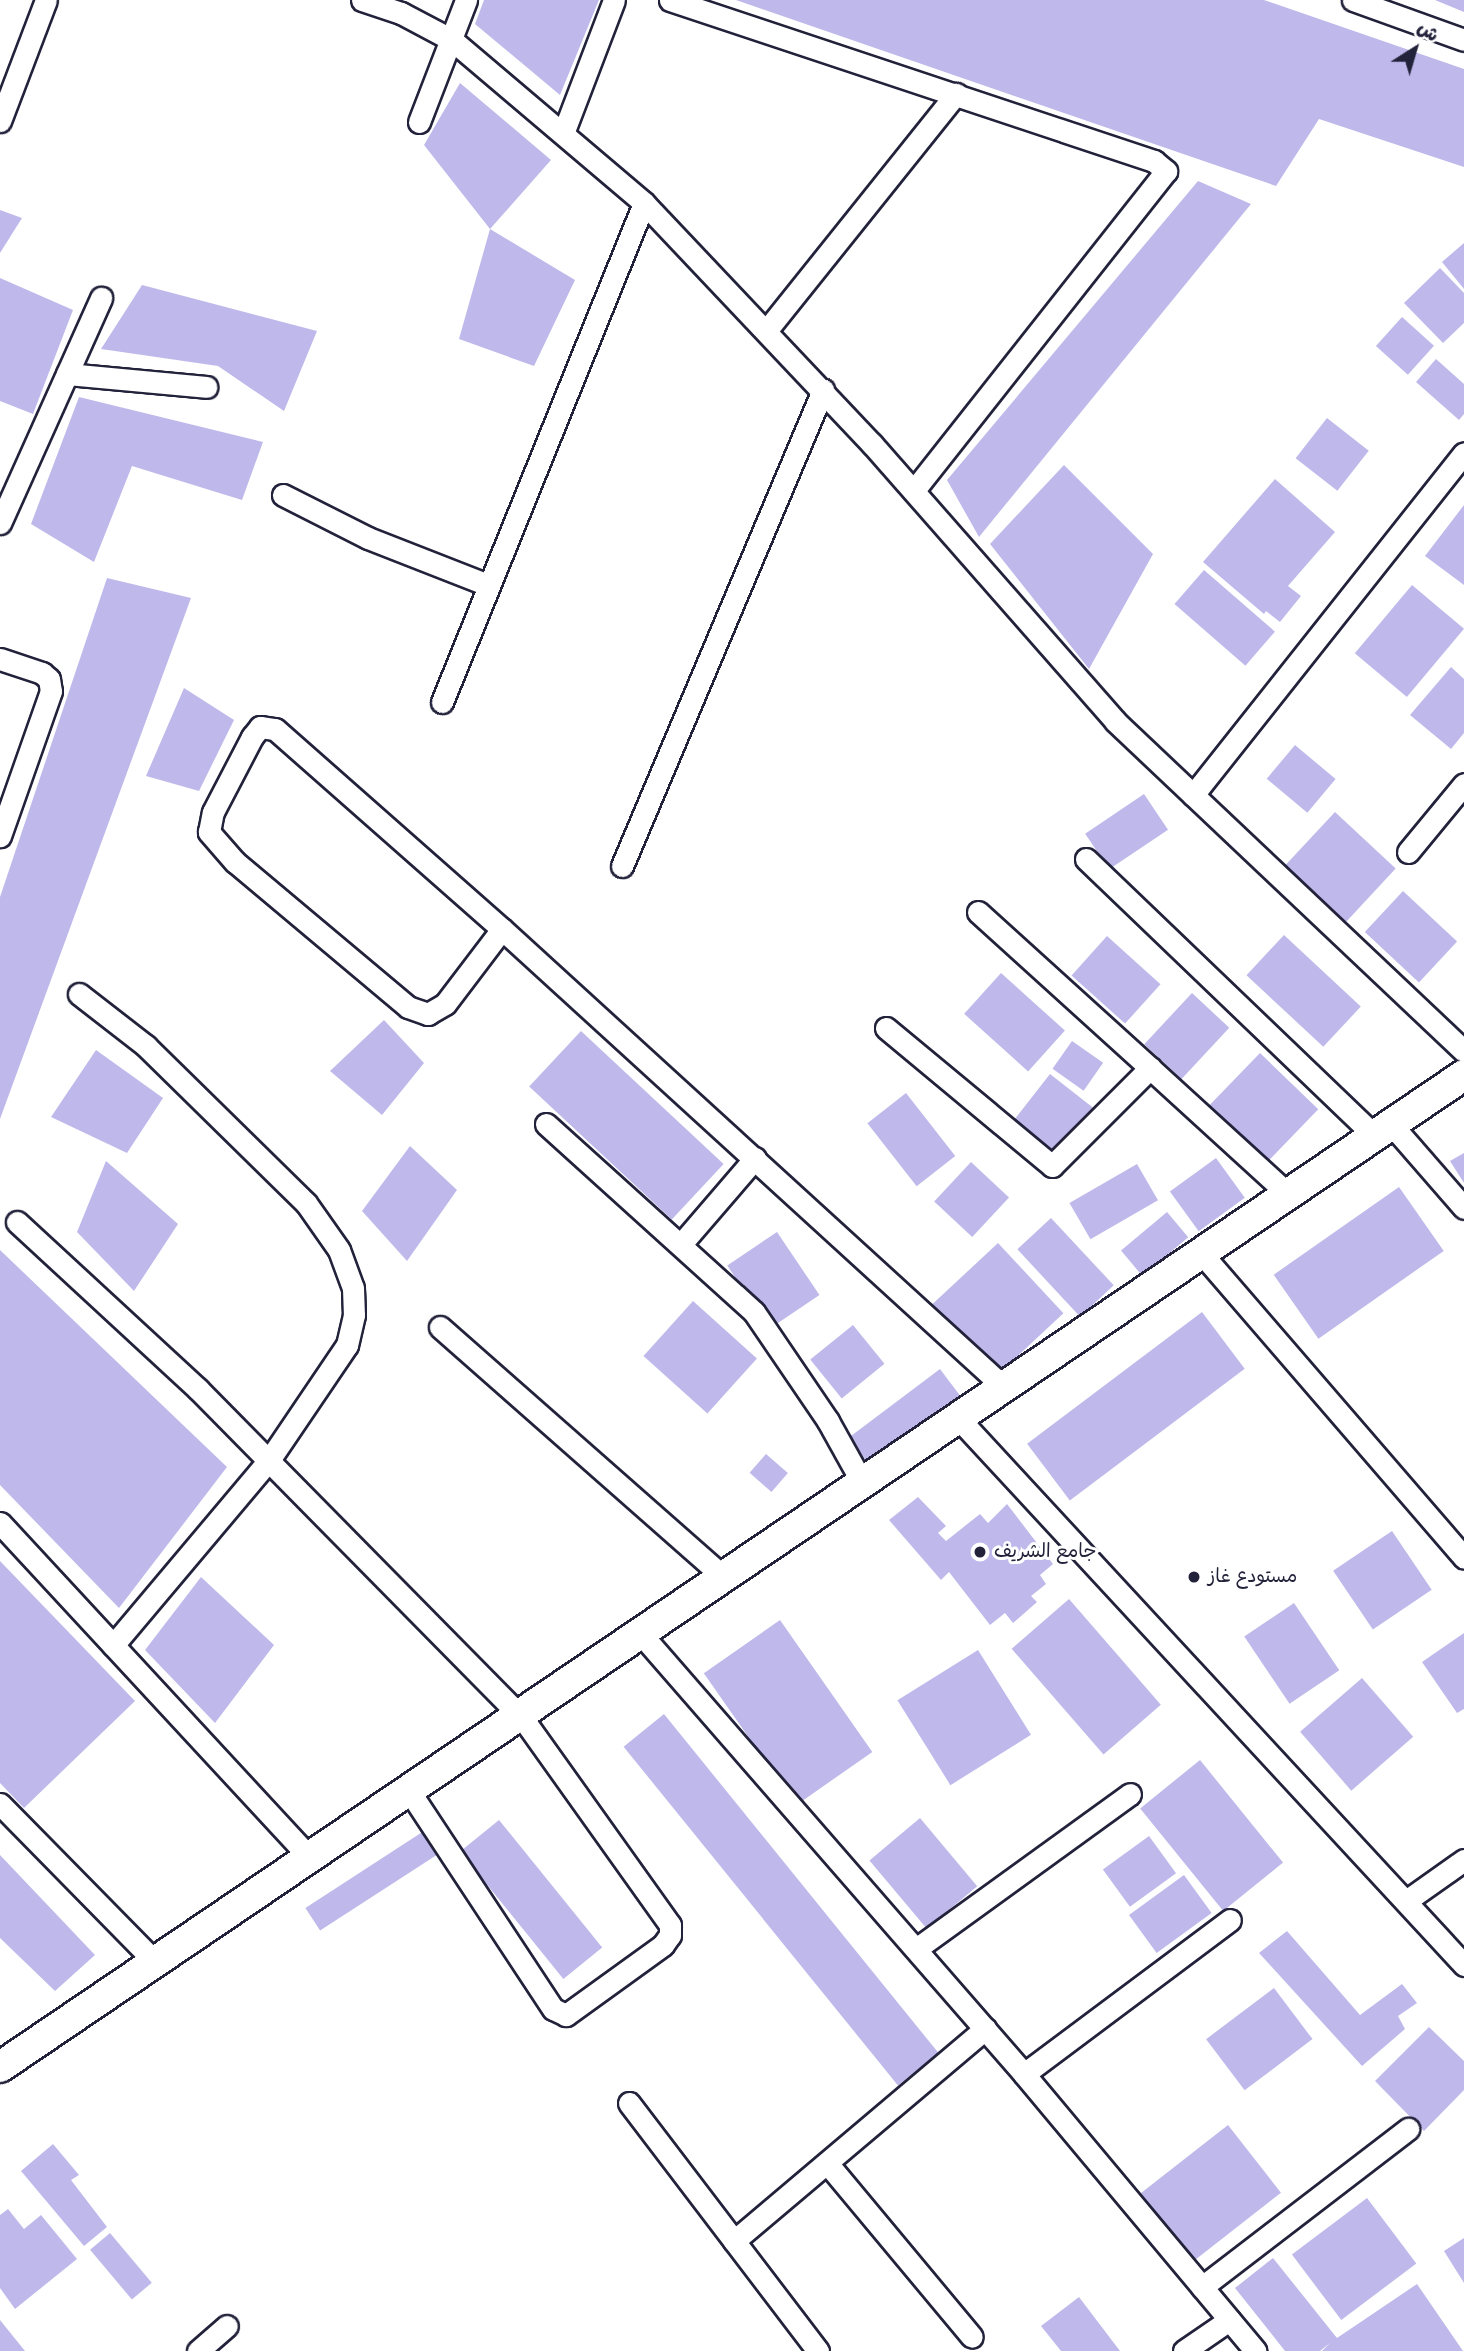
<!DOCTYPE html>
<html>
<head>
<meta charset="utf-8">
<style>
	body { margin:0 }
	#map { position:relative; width:1464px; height:2351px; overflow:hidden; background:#fff; font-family:"Balsamiq Sans","Playpen Sans Arabic",sans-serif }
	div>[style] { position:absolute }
	.building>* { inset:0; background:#bfb9eb; transform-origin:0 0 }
	.roads { filter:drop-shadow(2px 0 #22223b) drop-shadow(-2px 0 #22223b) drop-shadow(0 2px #22223b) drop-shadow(0 -2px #22223b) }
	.street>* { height:21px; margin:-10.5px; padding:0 10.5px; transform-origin:10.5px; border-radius:10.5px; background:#fff }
	.secondary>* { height:30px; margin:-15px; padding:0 15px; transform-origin:15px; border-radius:15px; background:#fff }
	.dots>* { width:19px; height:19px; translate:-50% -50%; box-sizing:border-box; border:4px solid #fff; border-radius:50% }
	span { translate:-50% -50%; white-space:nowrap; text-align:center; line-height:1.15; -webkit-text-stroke:6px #fff; paint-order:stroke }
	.poi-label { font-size:19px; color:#22223b }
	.left { translate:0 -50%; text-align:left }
	.north { position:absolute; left:1380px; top:14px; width:70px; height:70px; -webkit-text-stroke:5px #fff; paint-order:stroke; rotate:37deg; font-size:19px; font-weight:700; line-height:28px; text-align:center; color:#22223b }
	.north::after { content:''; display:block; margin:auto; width:24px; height:32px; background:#22223b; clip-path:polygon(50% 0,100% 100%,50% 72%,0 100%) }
</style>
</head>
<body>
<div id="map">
	<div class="building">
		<i style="clip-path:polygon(484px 0,599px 0,560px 95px,475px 24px)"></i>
		<i style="clip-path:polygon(736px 0,1264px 0,1464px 69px,1464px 167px,1319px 119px,1276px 186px)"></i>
		<i style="clip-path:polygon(1435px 0,1464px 0,1464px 12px)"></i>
		<i style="clip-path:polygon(460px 83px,551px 160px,490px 229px,575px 280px,534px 366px,459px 339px,490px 229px,424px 145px)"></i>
		<i style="clip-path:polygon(1198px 181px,1251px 204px,979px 537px,947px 480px)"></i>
		<i style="clip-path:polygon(0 210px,22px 218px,0 253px)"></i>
		<i style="clip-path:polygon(1464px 243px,1464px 289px,1442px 262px)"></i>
		<i style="clip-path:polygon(1440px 268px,1464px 293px,1464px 323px,1443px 343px,1404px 303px)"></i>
		<i style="clip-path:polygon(0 278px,73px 310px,33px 414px,0 401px)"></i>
		<i style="clip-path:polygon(142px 285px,317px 331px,284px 411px,218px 366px,101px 349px)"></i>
		<i style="left:1402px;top:317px;width:43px;height:39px;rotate:42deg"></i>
		<i style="clip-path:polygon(1436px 359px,1464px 384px,1464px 414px,1459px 420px,1416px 382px)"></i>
		<i style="clip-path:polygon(79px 397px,263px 442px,242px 500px,132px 466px,94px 562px,31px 524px)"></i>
		<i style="left:1327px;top:418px;width:53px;height:51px;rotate:38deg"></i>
		<i style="clip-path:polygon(1064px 465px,1153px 554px,1089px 669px,990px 544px)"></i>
		<i style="clip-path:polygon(1275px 479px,1335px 532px,1288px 586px,1301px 596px,1280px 622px,1266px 611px,1264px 614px,1203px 562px)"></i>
		<i style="clip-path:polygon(1464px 505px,1464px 585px,1425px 556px)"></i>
		<i style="left:1204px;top:570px;width:94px;height:45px;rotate:41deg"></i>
		<i style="clip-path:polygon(107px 578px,191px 598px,0 1119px,0 897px)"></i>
		<i style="left:1412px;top:585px;width:68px;height:89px;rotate:40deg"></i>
		<i style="clip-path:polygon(1451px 667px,1464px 679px,1464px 733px,1451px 749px,1410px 715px)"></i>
		<i style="clip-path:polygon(184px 688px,234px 720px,199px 791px,146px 776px)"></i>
		<i style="left:1295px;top:745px;width:53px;height:44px;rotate:40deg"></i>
		<i style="left:1144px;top:794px;width:43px;height:71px;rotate:56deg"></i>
		<i style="left:1335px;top:812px;width:83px;height:77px;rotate:43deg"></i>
		<i style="left:1403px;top:891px;width:74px;height:56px;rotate:43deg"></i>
		<i style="left:1284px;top:935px;width:105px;height:55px;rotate:43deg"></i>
		<i style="left:1107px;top:936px;width:72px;height:53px;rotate:42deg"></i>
		<i style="left:1001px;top:973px;width:86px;height:55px;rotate:42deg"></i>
		<i style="left:1192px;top:993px;width:51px;height:70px;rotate:43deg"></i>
		<i style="clip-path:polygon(384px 1020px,424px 1063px,382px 1115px,330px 1071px)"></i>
		<i style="left:581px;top:1031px;width:195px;height:76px;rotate:43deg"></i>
		<i style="left:1072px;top:1041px;width:38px;height:34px;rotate:35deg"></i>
		<i style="clip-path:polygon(96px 1050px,163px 1098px,127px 1153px,51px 1117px)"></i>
		<i style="left:1260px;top:1053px;width:81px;height:78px;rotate:44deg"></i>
		<i style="left:1050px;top:1074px;width:58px;height:63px;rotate:38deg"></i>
		<i style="left:906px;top:1093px;width:80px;height:49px;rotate:52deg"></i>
		<i style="clip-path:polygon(410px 1146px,457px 1190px,407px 1261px,362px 1211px)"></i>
		<i style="clip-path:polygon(1464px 1153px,1464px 1183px,1450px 1161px)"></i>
		<i style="left:1216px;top:1158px;width:49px;height:57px;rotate:54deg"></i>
		<i style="clip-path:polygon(106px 1161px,178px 1224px,134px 1291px,77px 1232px)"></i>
		<i style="left:971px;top:1162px;width:52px;height:54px;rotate:43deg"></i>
		<i style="left:1137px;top:1164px;width:42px;height:78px;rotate:60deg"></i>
		<i style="left:1399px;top:1187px;width:78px;height:153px;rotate:55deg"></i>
		<i style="left:1167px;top:1212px;width:33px;height:60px;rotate:50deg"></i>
		<i style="left:1051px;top:1218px;width:92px;height:46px;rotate:47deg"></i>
		<i style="left:777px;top:1232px;width:76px;height:60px;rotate:56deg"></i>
		<i style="left:998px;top:1243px;width:96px;height:91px;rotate:47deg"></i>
		<i style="clip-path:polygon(0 1250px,227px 1467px,119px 1608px,0 1485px)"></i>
		<i style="left:693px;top:1301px;width:86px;height:74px;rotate:42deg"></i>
		<i style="left:1202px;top:1312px;width:71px;height:219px;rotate:53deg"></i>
		<i style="left:853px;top:1325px;width:50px;height:55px;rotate:51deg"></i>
		<i style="left:940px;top:1369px;width:35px;height:114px;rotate:53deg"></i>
		<i style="left:766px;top:1454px;width:29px;height:25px;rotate:41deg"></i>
		<i style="clip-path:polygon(918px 1497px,946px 1526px,938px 1533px,946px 1541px,980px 1514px,988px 1523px,1007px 1504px,1053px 1564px,1040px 1575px,1046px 1584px,1031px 1596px,1037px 1602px,1013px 1623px,1005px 1613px,990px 1625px,949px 1572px,941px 1580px,889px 1520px)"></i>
		<i style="left:1392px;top:1531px;width:71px;height:71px;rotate:56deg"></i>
		<i style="clip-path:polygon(0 1561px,135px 1701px,24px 1808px,0 1783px)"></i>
		<i style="clip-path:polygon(201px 1577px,274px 1645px,215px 1723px,145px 1650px)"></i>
		<i style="left:1069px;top:1599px;width:140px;height:76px;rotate:49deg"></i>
		<i style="left:1294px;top:1603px;width:81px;height:60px;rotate:56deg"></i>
		<i style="left:780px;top:1620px;width:161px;height:93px;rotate:55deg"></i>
		<i style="clip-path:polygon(1464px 1633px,1464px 1709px,1457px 1713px,1422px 1662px)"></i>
		<i style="left:978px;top:1650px;width:100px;height:95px;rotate:58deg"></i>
		<i style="left:1362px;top:1678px;width:78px;height:82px;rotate:49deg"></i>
		<i style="left:664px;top:1714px;width:436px;height:52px;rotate:51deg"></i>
		<i style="left:1200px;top:1760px;width:132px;height:77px;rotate:51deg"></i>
		<i style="left:920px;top:1818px;width:89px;height:66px;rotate:50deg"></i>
		<i style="left:499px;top:1820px;width:164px;height:50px;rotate:51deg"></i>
		<i style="left:427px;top:1829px;width:27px;height:145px;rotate:57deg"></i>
		<i style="left:1149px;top:1836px;width:46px;height:57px;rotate:54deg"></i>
		<i style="clip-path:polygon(0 1855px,95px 1955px,55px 1991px,0 1938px)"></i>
		<i style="left:1184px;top:1875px;width:47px;height:68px;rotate:54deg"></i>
		<i style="clip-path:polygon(1287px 1931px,1360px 2015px,1402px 1984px,1417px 2003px,1398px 2016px,1405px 2029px,1362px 2066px,1259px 1953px)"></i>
		<i style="left:1274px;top:1988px;width:64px;height:85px;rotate:53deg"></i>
		<i style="clip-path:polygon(1429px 2027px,1464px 2061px,1464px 2090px,1424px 2131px,1375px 2081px)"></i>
		<i style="left:1228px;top:2125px;width:86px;height:112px;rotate:52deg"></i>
		<i style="clip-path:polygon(53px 2144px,79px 2175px,71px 2180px,107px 2227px,84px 2246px,21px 2171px)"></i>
		<i style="left:1367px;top:2198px;width:82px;height:94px;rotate:53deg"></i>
		<i style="clip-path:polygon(8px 2209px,24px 2229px,41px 2215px,77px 2259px,15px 2309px,0 2288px,0 2215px)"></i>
		<i style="left:110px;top:2233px;width:65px;height:26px;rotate:50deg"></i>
		<i style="clip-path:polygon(1464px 2238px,1464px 2283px,1444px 2251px)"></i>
		<i style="clip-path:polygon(1273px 2258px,1337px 2338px,1417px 2284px,1463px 2351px,1322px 2351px,1330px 2343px,1320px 2351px,1285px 2351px,1235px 2288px)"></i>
		<i style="clip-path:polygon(1079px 2297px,1120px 2351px,1061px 2351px,1041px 2326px)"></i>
		<i style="clip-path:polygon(0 2320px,25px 2351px,0 2351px)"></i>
	</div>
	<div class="roads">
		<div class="street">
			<i style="left:362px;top:0;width:41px;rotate:18.4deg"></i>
			<i style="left:401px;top:13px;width:58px;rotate:27.9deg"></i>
			<i style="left:452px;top:40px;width:252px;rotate:40.3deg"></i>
			<i style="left:644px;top:203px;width:332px;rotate:46.6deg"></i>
			<i style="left:872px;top:444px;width:368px;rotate:48.7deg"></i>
			<i style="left:1115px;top:721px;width:480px;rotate:43.4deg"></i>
			<i style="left:670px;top:0;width:510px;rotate:18.4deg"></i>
			<i style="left:1154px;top:161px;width:16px;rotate:40deg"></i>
			<i style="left:1166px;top:171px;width:407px;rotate:128.3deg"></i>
			<i style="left:1353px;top:0;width:118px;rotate:19.8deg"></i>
			<i style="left:0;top:121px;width:129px;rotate:-69.2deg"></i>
			<i style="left:419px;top:122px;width:131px;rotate:-68.9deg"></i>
			<i style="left:564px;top:131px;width:140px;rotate:-69.1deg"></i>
			<i style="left:766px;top:331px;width:304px;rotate:-51.3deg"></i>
			<i style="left:67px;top:374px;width:140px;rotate:5.3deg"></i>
			<i style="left:283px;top:495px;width:95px;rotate:26.8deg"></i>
			<i style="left:368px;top:538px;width:129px;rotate:21.4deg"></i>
			<i style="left:0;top:523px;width:247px;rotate:-65.8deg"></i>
			<i style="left:0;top:659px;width:44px;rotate:18.4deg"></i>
			<i style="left:42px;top:673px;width:9px;rotate:41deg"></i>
			<i style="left:49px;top:679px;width:12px;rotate:81deg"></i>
			<i style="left:51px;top:691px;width:154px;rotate:109.4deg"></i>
			<i style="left:442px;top:702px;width:538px;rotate:-67.96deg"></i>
			<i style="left:1193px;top:795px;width:436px;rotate:-51.6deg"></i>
			<i style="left:1408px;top:852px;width:88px;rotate:-50.5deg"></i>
			<i style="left:1086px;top:859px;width:400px;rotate:43.8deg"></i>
			<i style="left:622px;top:866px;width:517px;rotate:-67.11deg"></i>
			<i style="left:978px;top:912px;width:232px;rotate:42.2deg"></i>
			<i style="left:502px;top:929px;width:94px;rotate:127.2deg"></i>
			<i style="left:445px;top:1004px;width:20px;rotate:150deg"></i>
			<i style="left:428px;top:1014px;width:21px;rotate:-161deg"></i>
			<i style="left:408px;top:1007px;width:226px;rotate:-140deg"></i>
			<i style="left:235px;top:862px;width:40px;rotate:-131deg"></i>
			<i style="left:209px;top:832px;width:20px;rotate:-79deg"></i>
			<i style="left:213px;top:812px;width:85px;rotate:-62.5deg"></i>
			<i style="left:252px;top:737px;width:13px;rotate:-51deg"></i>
			<i style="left:260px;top:727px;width:15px;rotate:8deg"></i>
			<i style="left:275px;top:729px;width:303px;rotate:41.4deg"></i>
			<i style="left:502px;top:929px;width:681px;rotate:42.38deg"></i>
			<i style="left:79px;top:994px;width:85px;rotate:37.8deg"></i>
			<i style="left:146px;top:1046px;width:224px;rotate:44.5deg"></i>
			<i style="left:306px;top:1203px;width:57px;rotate:54.9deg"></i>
			<i style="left:339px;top:1250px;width:40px;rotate:69.8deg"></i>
			<i style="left:353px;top:1288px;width:27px;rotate:88deg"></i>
			<i style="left:354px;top:1315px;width:31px;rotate:103deg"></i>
			<i style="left:347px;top:1345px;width:139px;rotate:124.1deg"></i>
			<i style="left:269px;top:1460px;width:242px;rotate:130.1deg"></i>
			<i style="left:886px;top:1028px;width:216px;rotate:39.7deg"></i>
			<i style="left:1052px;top:1166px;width:139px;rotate:-45deg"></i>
			<i style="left:1150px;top:1068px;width:188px;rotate:42.4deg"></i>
			<i style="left:546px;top:1124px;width:280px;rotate:42.1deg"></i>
			<i style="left:754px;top:1312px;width:132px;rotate:55.8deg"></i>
			<i style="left:828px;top:1421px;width:72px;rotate:60.9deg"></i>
			<i style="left:1391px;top:1124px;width:111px;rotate:49deg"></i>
			<i style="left:17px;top:1222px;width:246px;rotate:42.7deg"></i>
			<i style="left:198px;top:1389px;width:460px;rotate:45.4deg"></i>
			<i style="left:521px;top:1716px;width:257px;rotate:54.5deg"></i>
			<i style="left:670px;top:1925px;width:10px;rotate:90deg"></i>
			<i style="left:670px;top:1935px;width:12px;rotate:125deg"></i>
			<i style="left:663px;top:1945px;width:120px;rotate:144.2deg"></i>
			<i style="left:566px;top:2015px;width:14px;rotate:-155deg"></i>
			<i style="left:553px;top:2009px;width:260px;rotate:-123.4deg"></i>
			<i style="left:682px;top:1243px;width:112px;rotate:-49.3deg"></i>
			<i style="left:1202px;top:1254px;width:401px;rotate:49.2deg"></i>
			<i style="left:440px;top:1327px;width:380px;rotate:41.4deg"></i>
			<i style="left:959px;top:1419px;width:744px;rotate:47.23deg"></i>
			<i style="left:0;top:1523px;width:456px;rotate:47.2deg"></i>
			<i style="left:641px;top:1634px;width:583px;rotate:48.96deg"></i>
			<i style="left:1024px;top:2074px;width:361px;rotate:50.1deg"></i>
			<i style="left:0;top:1804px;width:221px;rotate:45.5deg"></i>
			<i style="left:1406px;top:1901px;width:71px;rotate:-35.3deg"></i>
			<i style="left:916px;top:1949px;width:264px;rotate:-35.9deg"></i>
			<i style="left:1024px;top:2074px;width:257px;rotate:-36.8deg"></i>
			<i style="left:629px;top:2103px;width:312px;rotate:52.7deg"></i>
			<i style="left:827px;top:2163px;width:226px;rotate:50.2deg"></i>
			<i style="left:734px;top:2241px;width:329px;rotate:-40.2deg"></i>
			<i style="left:1202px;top:2287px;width:260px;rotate:-37.5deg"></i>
			<i style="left:198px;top:2351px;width:38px;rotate:-41deg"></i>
			<i style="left:1184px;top:2351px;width:55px;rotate:-34.6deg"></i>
		</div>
		<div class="secondary">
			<i style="left:0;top:2067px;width:1768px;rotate:-34.12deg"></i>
		</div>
	</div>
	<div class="dots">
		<i style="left:980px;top:1552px;background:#22223b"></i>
		<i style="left:1194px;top:1577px;background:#22223b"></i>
	</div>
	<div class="poi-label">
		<span class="left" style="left:994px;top:1552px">جامع الشريف</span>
		<span class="left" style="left:1208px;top:1577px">مستودع غاز</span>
	</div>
	<div class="north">ش</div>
</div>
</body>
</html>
